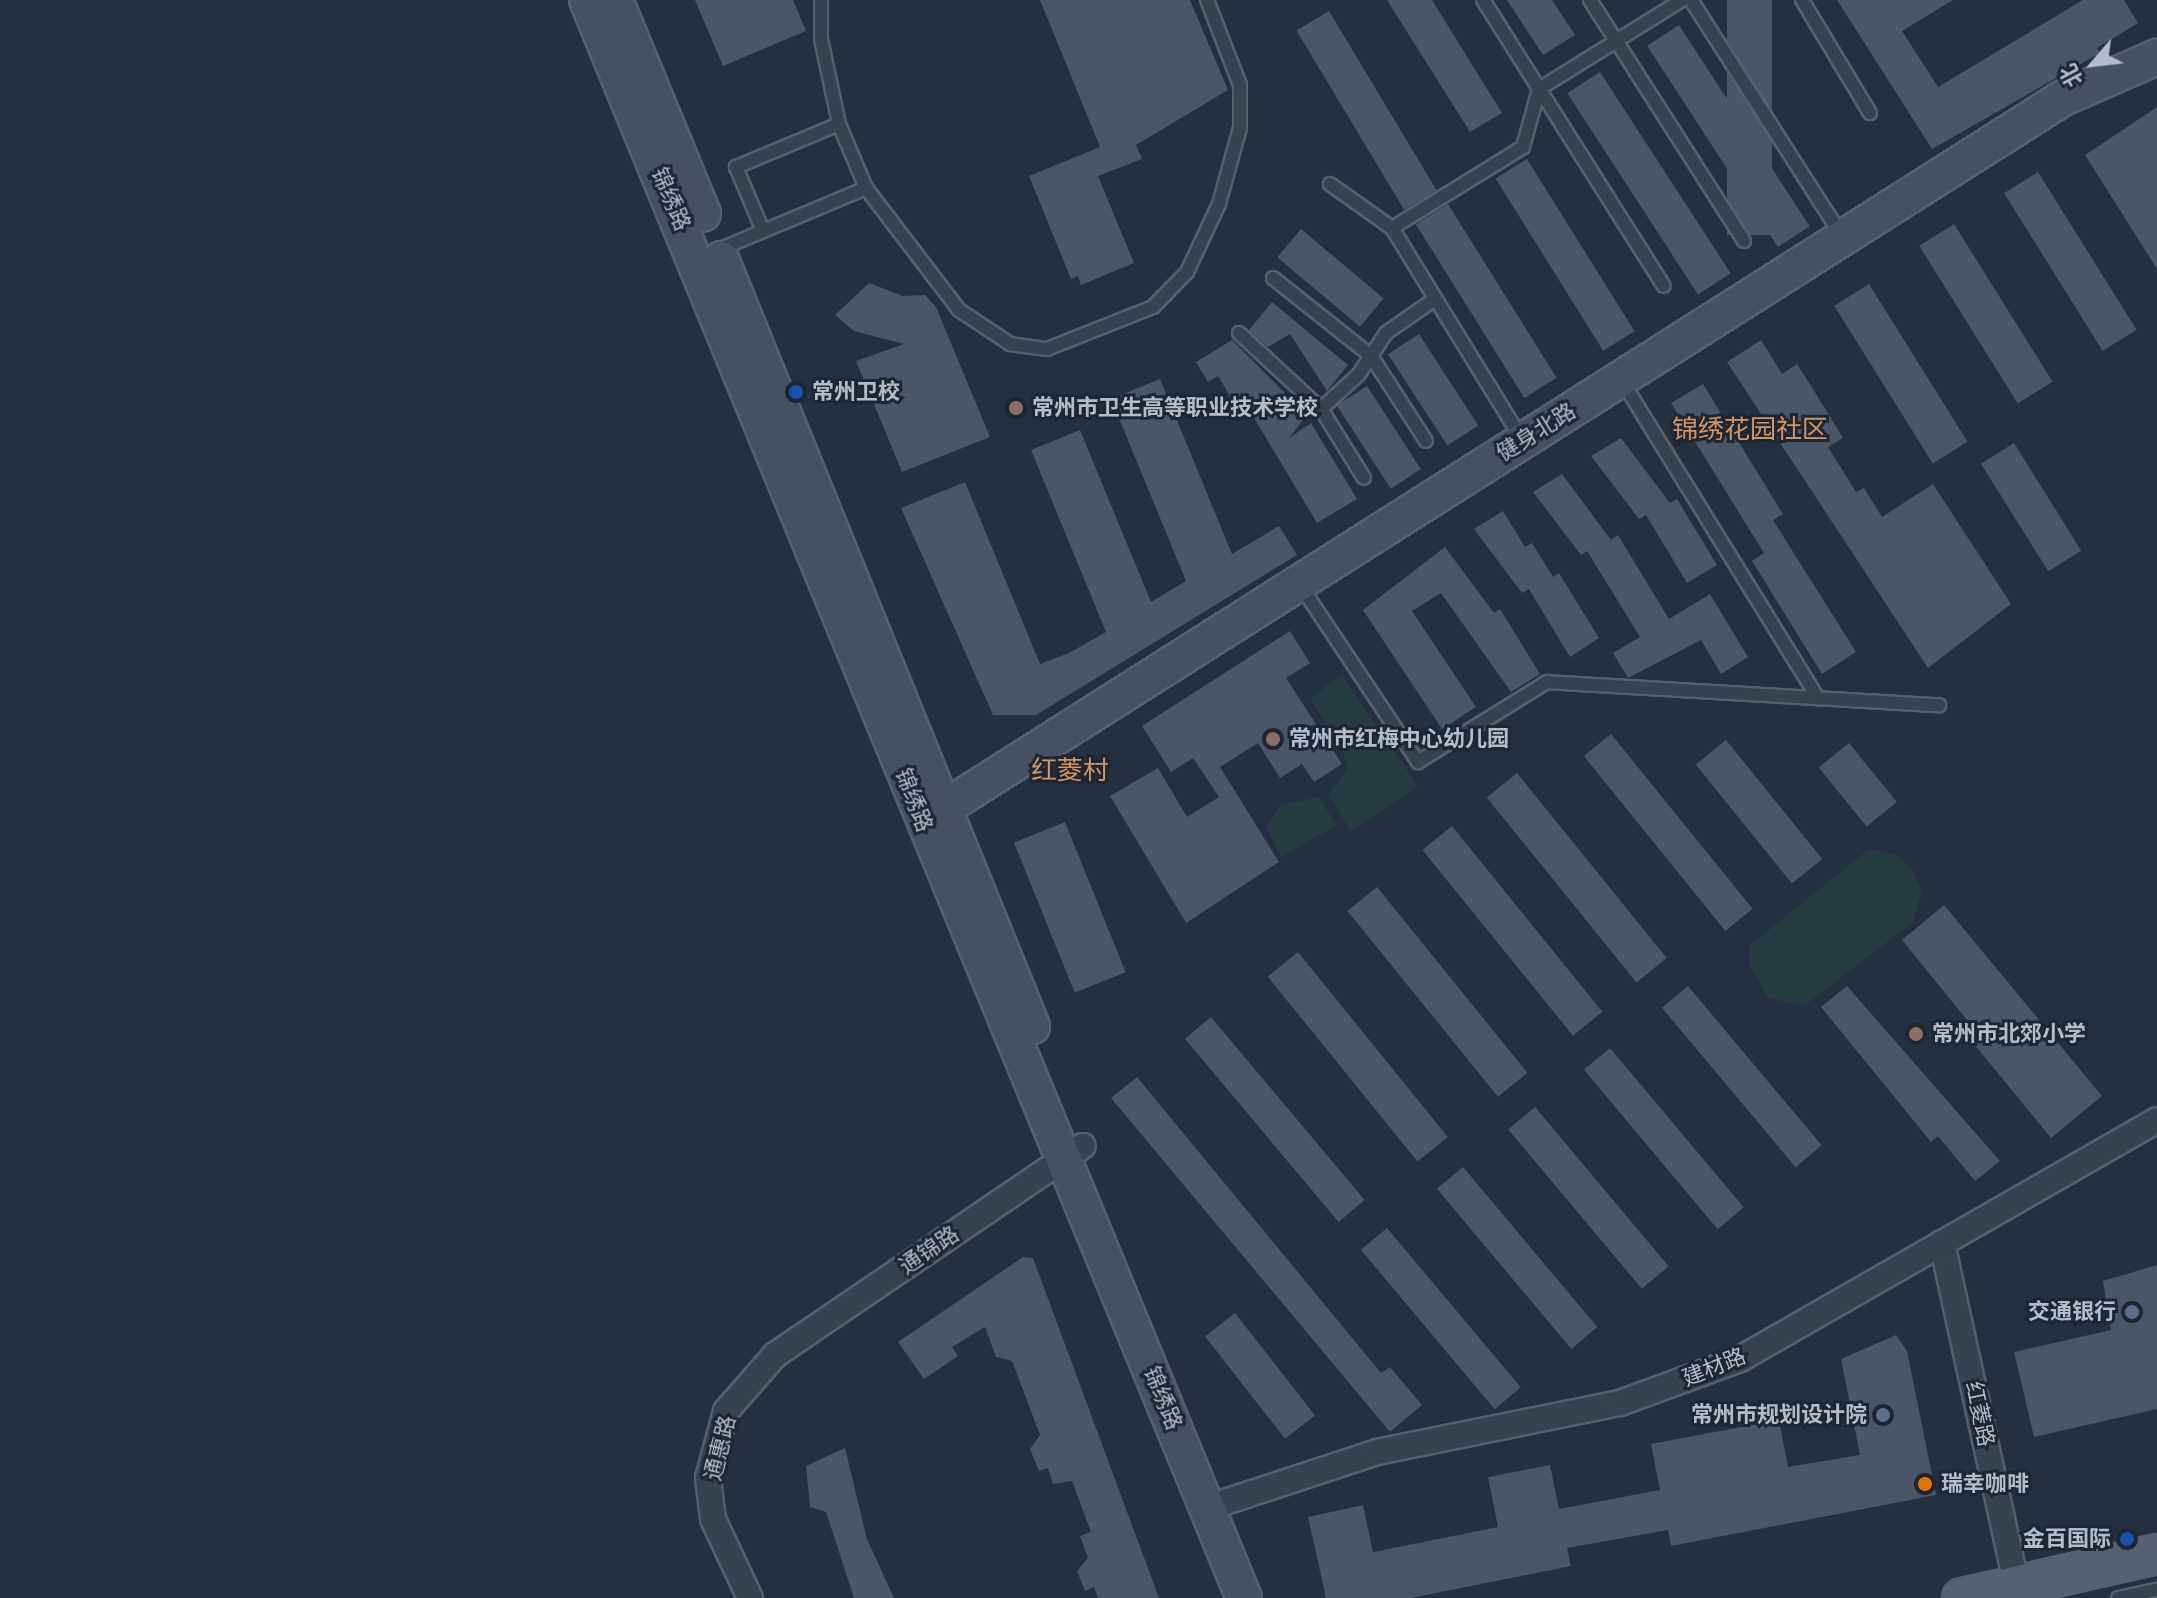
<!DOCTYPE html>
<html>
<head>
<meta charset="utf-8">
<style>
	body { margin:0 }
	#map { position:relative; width:2157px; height:1598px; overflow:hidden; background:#242f3f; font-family:Cabin,"Noto Sans SC",sans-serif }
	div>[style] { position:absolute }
	.green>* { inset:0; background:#263d40 }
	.building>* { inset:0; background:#4a5668; transform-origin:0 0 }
	.roads { filter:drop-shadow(2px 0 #565f6c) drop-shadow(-2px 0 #565f6c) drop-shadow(0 2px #565f6c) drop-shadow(0 -2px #565f6c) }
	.lane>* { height:12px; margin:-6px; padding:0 6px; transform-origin:6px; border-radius:6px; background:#38414e }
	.street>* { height:24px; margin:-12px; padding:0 12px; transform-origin:12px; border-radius:12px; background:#38414e }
	.secondary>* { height:34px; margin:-17px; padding:0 17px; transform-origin:17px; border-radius:17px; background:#465062 }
	.primary>* { height:38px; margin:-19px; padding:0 19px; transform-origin:19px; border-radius:19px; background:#56606e }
	.dots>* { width:22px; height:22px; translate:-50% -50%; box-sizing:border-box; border:4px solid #1d2633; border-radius:50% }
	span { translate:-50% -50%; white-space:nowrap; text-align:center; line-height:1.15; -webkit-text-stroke:6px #1d2633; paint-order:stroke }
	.street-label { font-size:22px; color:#b4bcc9 }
	.poi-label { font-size:22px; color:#b4bcc9; font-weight:700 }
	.left { translate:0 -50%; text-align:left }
	.right { translate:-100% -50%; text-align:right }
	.quarter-label { font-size:26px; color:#d69462 }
	.north { position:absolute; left:2053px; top:24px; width:80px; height:80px; -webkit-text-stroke:6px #1d2633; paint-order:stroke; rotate:242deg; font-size:22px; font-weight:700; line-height:32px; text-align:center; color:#b4bcc9 }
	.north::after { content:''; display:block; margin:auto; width:28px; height:36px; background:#b4bcc9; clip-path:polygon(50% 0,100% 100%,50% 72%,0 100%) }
</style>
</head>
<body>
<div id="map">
	<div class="green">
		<i style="clip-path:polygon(1342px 675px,1418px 786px,1351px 831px,1328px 795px,1348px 768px,1342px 749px,1310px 698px)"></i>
		<i style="clip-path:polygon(1318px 797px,1337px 825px,1281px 857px,1266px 827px,1280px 805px)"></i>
		<i style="clip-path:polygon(1869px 849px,1901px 857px,1914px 873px,1922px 892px,1912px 923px,1804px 1006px,1768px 998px,1749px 964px,1750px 945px)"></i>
	</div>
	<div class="building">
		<i style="clip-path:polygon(695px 0,793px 0,806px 31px,723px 66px)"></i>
		<i style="clip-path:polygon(1040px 0,1190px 0,1228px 90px,1136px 145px,1142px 159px,1098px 176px,1134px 263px,1081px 285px,1078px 276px,1071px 279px,1029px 176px,1100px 147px)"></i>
		<i style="clip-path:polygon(1387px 0,1432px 0,1502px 113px,1470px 132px)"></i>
		<i style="clip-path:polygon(1507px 0,1552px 0,1575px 35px,1543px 55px)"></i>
		<i style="left:1727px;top:0;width:45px;height:235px"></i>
		<i style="clip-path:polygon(1837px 0,1953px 0,1902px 31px,1938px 87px,2083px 0,2124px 0,2138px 23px,2097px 48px,2100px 53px,1932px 149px)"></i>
		<i style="left:1329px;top:11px;width:209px;height:38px;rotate:59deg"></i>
		<i style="left:1679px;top:25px;width:240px;height:38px;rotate:57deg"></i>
		<i style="left:1600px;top:72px;width:240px;height:39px;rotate:57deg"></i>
		<i style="clip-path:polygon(2157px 107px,2157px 269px,2085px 155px)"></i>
		<i style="left:1527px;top:159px;width:203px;height:37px;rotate:58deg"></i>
		<i style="left:2038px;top:172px;width:186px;height:40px;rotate:58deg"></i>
		<i style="left:1448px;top:204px;width:205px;height:38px;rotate:58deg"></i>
		<i style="left:1954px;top:224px;width:186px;height:41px;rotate:58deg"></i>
		<i style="left:1301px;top:229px;width:108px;height:37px;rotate:40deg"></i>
		<i style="clip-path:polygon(869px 283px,903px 296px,925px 295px,936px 307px,990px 437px,902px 472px,856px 361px,904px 344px,854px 331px,835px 315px)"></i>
		<i style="left:1869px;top:284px;width:186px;height:41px;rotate:58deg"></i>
		<i style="clip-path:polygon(1272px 302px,1348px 365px,1327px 391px,1290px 334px,1268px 347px,1249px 330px)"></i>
		<i style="left:1419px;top:334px;width:109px;height:37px;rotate:57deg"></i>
		<i style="clip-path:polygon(1232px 340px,1307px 415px,1289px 438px,1311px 423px,1357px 499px,1317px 523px,1244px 401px,1236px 406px,1218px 376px,1208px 382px,1196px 362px)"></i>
		<i style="clip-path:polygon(1761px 340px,1782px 374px,1797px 364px,1813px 389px,1843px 438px,1828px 447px,1856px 492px,1864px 488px,1882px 517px,1933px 484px,2011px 604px,1928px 668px,1727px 362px)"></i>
		<i style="clip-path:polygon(1160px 379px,1232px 554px,1279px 526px,1297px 555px,1036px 715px,993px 715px,901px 508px,965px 482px,1040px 664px,1069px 653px,1106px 632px,1031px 450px,1080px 430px,1151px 602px,1186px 581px,1111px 399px)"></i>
		<i style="clip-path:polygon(1703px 384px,1783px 514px,1773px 520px,1856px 652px,1822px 674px,1752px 561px,1764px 553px,1671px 403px)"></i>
		<i style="left:1367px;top:386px;width:99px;height:36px;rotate:57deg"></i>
		<i style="clip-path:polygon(1621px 438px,1670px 503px,1677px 499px,1717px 565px,1687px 583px,1646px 515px,1639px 519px,1591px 456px)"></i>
		<i style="left:2014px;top:443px;width:127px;height:39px;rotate:58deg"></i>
		<i style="clip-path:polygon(1562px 474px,1611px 540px,1618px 535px,1669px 619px,1710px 594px,1748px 657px,1721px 674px,1701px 640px,1628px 678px,1613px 653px,1640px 637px,1587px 551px,1581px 555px,1533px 492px)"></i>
		<i style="clip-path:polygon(1503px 511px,1525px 547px,1532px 543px,1553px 577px,1559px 573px,1599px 638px,1570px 657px,1529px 589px,1522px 593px,1474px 529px)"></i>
		<i style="clip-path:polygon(1445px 547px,1494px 613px,1500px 609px,1540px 674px,1511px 692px,1441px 593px,1412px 611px,1476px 707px,1442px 729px,1363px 610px)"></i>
		<i style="clip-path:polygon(1290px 631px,1310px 663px,1286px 678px,1342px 764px,1314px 782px,1302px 764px,1280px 778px,1258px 743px,1220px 767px,1279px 862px,1186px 923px,1110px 796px,1158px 768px,1187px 817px,1219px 797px,1193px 758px,1171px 772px,1142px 726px)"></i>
		<i style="left:1611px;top:734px;width:225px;height:35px;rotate:51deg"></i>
		<i style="left:1726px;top:740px;width:153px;height:39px;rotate:51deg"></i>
		<i style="left:1849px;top:743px;width:76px;height:39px;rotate:51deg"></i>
		<i style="left:1517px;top:773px;width:238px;height:39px;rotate:51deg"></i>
		<i style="left:1065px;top:822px;width:162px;height:55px;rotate:68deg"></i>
		<i style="left:1452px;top:826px;width:239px;height:38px;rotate:51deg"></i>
		<i style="left:1377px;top:887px;width:239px;height:38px;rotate:51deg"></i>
		<i style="clip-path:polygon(1944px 905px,2102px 1096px,2051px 1138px,1960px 1027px,1967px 1020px,1902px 940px)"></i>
		<i style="left:1298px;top:952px;width:238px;height:39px;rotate:51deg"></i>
		<i style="left:1688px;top:986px;width:208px;height:34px;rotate:50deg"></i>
		<i style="clip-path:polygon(1847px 986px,2000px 1161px,1975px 1181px,1938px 1136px,1931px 1142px,1821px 1007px)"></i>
		<i style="left:1211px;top:1017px;width:239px;height:34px;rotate:50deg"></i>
		<i style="left:1610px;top:1048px;width:208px;height:34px;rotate:50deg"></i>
		<i style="clip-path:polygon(1137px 1077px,1381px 1373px,1390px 1367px,1422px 1405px,1390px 1432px,1111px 1098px)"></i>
		<i style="left:1535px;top:1107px;width:208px;height:35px;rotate:50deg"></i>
		<i style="left:1463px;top:1167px;width:209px;height:34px;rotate:50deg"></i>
		<i style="left:1387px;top:1228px;width:208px;height:34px;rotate:50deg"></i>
		<i style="clip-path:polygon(1023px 1257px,1033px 1258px,1159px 1598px,1098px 1598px,1094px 1587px,1085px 1591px,1077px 1571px,1088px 1558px,1080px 1536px,1091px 1532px,1072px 1481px,1053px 1484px,1048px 1468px,1039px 1471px,1030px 1449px,1040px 1435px,1012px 1361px,996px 1357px,985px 1327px,952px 1347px,958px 1356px,924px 1379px,898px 1342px)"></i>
		<i style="clip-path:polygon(2157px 1265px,2157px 1409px,2034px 1437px,2014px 1352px,2111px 1330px,2103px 1281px)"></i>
		<i style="left:1235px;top:1313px;width:130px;height:38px;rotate:52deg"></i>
		<i style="clip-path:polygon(1896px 1335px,1907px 1351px,1936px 1495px,1671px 1546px,1668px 1530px,1567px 1548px,1571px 1566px,1411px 1598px,1326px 1598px,1308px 1517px,1363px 1505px,1373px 1552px,1498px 1527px,1488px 1477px,1550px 1465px,1559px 1509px,1660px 1490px,1651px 1444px,1779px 1420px,1788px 1467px,1860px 1455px,1841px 1359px)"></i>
		<i style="clip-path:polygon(845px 1448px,867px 1539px,894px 1598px,854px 1598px,826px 1512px,810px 1507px,806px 1466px)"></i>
	</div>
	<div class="roads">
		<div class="lane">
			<i style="left:821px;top:0;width:39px;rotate:90deg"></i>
			<i style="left:821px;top:39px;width:87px;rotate:78deg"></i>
			<i style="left:1483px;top:0;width:338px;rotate:57.7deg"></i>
			<i style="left:1590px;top:0;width:286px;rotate:57.4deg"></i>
			<i style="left:1691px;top:0;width:279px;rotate:57.4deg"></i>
			<i style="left:1802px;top:0;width:132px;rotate:59deg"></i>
			<i style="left:1330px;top:184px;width:76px;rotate:35.4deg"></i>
			<i style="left:1392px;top:228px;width:246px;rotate:58.4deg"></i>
			<i style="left:866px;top:188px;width:153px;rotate:52.7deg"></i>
			<i style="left:959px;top:310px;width:61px;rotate:33.7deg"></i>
			<i style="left:1010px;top:344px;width:37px;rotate:8deg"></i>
			<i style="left:1047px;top:349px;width:114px;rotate:-21.6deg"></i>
			<i style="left:1153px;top:307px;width:49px;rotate:-45.8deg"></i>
			<i style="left:1187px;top:272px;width:75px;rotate:-64.8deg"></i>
			<i style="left:1219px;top:204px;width:79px;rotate:-74.6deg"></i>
			<i style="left:1240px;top:128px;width:43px;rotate:-90deg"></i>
			<i style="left:1240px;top:85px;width:91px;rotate:-111.2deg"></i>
			<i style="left:1392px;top:228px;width:154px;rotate:-31.7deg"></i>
			<i style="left:1523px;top:147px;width:60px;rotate:-74.6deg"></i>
			<i style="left:1539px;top:89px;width:168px;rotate:-31.9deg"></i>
			<i style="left:718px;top:250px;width:160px;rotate:-22.7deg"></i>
			<i style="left:866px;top:188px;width:69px;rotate:-112.9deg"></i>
			<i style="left:839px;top:124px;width:112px;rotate:157.3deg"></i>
			<i style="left:736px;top:167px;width:69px;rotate:67.1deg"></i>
			<i style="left:1273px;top:278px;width:125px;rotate:38.5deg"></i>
			<i style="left:1371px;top:356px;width:101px;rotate:57.1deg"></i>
			<i style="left:1239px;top:333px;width:112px;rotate:42.8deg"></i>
			<i style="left:1321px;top:409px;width:81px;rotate:58.1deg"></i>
			<i style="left:1622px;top:381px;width:373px;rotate:58.3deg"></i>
			<i style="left:1321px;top:409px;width:52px;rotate:-42.6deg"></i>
			<i style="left:1359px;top:374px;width:49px;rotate:-56.6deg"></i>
			<i style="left:1386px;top:333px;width:60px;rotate:-34.8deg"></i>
			<i style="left:1300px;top:585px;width:213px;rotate:56.3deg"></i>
			<i style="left:1418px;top:762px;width:152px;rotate:-31.8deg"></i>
			<i style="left:1547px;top:682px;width:393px;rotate:3.4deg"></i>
			<i style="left:2118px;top:1598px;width:40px;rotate:-12deg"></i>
		</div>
		<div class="street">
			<i style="left:1942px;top:1243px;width:351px;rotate:77.7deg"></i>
			<i style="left:1225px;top:1502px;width:160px;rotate:-18.2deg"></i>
			<i style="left:1377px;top:1452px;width:248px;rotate:-11.4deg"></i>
			<i style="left:1620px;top:1403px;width:128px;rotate:-20.1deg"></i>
			<i style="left:1740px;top:1359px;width:481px;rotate:-29.8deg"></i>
			<i style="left:750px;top:1598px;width:87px;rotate:-115.1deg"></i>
			<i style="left:713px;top:1519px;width:41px;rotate:-97deg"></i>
			<i style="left:708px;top:1478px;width:69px;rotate:-75deg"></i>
			<i style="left:726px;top:1411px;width:74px;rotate:-48.8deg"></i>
			<i style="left:775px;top:1355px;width:372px;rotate:-34.2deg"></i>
		</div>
		<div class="secondary">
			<i style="left:587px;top:0;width:1728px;rotate:67.65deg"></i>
			<i style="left:615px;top:0;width:231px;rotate:67.6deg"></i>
			<i style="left:721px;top:259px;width:828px;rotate:67.93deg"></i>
			<i style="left:927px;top:819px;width:1345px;rotate:-32.4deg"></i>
			<i style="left:2063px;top:98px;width:103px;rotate:-23.6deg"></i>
		</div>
		<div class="primary">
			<i style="left:1962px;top:1598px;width:200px;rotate:-12.7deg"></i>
		</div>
	</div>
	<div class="dots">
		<i style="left:796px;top:392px;background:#1a4fb4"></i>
		<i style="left:1016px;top:408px;background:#8d6e63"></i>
		<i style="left:1273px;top:739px;background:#8d6e63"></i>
		<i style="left:1916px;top:1034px;background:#8d6e63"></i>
		<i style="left:2132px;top:1312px;background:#5c6f8a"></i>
		<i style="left:1883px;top:1415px;background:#5c6f8a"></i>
		<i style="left:1925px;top:1484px;background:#e8710a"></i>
		<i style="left:2127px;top:1539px;background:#1a4fb4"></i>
	</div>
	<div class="street-label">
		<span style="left:671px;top:199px;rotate:67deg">锦绣路</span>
		<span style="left:1536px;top:432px;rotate:-32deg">健身北路</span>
		<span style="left:914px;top:800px;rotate:69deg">锦绣路</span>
		<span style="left:929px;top:1250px;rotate:-34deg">通锦路</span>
		<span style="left:1714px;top:1367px;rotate:-22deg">建材路</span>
		<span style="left:1163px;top:1398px;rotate:68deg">锦绣路</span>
		<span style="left:1980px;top:1414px;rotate:78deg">红菱路</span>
		<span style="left:720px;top:1448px;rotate:-76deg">通惠路</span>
	</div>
	<div class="poi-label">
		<span class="left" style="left:812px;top:392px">常州卫校</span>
		<span class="left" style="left:1032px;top:408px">常州市卫生高等职业技术学校</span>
		<span class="left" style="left:1289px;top:739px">常州市红梅中心幼儿园</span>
		<span class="left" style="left:1932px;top:1034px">常州市北郊小学</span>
		<span class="right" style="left:2116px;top:1312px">交通银行</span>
		<span class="right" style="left:1867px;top:1415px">常州市规划设计院</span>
		<span class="left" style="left:1941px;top:1484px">瑞幸咖啡</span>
		<span class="right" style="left:2111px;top:1539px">金百国际</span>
	</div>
	<div class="quarter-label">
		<span style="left:1750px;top:430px">锦绣花园社区</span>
		<span style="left:1070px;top:771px">红菱村</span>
	</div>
	<div class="north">北</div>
</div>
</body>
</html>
